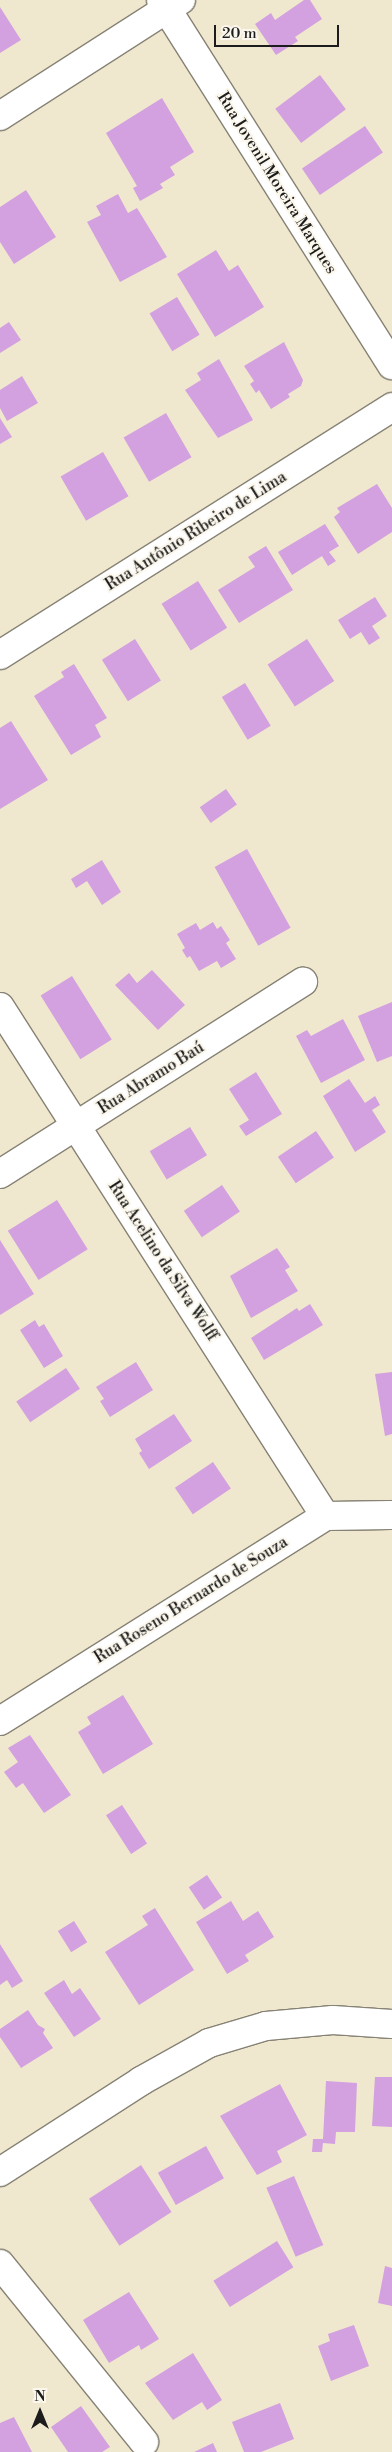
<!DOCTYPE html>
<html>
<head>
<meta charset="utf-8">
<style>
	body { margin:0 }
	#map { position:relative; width:392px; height:2452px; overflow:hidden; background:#f0e8ce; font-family:"Libre Bodoni",serif }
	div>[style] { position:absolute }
	.building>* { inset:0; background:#d3a0e0; transform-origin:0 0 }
	.roads { filter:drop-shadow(1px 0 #868275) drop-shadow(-1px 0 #868275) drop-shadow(0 1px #868275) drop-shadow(0 -1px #868275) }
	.street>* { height:28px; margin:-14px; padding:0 14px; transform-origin:14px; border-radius:14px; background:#fff }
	span { translate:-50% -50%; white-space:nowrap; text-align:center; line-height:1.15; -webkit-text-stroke:4px #fbf7ec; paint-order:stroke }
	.street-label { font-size:16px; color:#1c1c1c }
	.north { position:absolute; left:15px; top:2387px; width:50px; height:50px; -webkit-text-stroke:4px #fbf7ec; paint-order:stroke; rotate:0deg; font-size:14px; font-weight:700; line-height:20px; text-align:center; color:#1c1c1c }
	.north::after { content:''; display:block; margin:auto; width:18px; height:22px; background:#1c1c1c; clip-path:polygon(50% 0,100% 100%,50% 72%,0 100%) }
	.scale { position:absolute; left:214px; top:25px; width:125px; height:22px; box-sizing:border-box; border:2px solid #1c1c1c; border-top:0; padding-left:6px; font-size:15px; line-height:18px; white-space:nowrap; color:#1c1c1c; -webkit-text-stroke:4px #fbf7ec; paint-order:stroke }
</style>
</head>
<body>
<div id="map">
	<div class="building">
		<i style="clip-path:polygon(304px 0,310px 0,322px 19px,295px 37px,298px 41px,276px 55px,255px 24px,271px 13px,275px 20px)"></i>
		<i style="clip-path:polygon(0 7px,21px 40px,0 53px)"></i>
		<i style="left:320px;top:75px;width:43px;height:56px;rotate:53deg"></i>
		<i style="clip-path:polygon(162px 98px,194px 152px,170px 167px,175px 175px,160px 184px,163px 188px,140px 201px,133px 188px,137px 186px,106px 133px)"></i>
		<i style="left:365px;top:126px;width:32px;height:76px;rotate:56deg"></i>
		<i style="clip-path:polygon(26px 190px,56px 237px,14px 264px,0 242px,0 207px)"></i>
		<i style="clip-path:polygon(118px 194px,128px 213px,137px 208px,167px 257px,120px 282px,87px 222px,101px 215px,96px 206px)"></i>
		<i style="clip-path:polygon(216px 250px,229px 271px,238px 265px,264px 307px,215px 337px,177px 274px)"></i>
		<i style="left:177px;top:297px;width:44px;height:32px;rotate:59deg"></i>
		<i style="clip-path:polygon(9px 322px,21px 340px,0 353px,0 328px)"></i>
		<i style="clip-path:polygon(284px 342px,303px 380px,301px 386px,288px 394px,290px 397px,271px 409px,259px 390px,256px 393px,250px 384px,254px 381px,244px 366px)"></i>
		<i style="clip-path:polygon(219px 359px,253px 420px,218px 438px,185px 390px,201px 380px,197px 373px)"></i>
		<i style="clip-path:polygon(22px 376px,38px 403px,7px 421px,0 408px,0 390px)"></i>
		<i style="left:166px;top:413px;width:51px;height:49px;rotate:60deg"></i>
		<i style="clip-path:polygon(0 418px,12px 437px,0 444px)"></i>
		<i style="left:103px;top:452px;width:51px;height:49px;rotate:60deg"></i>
		<i style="clip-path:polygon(377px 484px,392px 508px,392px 532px,358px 554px,334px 517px,340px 512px,337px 508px)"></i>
		<i style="clip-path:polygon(325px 524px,339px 546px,329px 552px,336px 561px,328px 566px,322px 556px,292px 575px,278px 552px)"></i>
		<i style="clip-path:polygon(266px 546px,293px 590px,239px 623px,218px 590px,255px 567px,248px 557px)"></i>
		<i style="left:198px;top:581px;width:55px;height:43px;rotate:58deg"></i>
		<i style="clip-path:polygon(375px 597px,387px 616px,372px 626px,380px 638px,369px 645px,361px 632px,350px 639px,338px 620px)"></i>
		<i style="left:135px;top:639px;width:49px;height:39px;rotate:58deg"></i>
		<i style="left:307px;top:639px;width:50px;height:47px;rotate:57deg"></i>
		<i style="clip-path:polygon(74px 664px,107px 718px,95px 725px,101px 737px,71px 755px,34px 696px,64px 677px,61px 672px)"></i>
		<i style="left:245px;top:683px;width:50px;height:27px;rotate:59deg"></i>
		<i style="clip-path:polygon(11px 721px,48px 780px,0 809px,0 728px)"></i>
		<i style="left:226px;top:789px;width:19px;height:32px;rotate:55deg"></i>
		<i style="left:247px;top:849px;width:90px;height:37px;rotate:61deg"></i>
		<i style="clip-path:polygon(102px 860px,121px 892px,102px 905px,87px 881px,76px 888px,71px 879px)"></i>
		<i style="clip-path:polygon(213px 922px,217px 929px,221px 926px,230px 940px,226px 943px,236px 959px,221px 968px,217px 961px,199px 971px,190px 956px,187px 958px,182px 950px,185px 948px,177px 934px,196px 923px,200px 930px)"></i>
		<i style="clip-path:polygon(152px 970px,185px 1005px,158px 1030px,115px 985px,129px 973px,137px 983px)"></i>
		<i style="left:72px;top:976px;width:75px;height:37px;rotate:58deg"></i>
		<i style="clip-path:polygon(392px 1002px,392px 1056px,377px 1062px,358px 1016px)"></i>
		<i style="clip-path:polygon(343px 1019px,365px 1060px,321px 1083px,296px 1036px,307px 1030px,311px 1036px)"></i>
		<i style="clip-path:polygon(256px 1072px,282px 1114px,246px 1136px,239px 1126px,249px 1120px,229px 1089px)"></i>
		<i style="clip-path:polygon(349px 1079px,365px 1103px,375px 1096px,380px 1105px,372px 1110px,386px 1132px,355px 1152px,323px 1096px)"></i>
		<i style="left:190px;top:1127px;width:33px;height:47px;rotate:59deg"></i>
		<i style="left:316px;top:1131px;width:32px;height:46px;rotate:56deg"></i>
		<i style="left:222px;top:1185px;width:32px;height:46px;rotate:56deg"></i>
		<i style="left:57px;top:1200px;width:58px;height:58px;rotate:58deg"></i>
		<i style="clip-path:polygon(0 1240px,34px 1294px,0 1315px)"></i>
		<i style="clip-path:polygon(277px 1248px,290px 1267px,285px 1270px,298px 1291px,251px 1318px,230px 1276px)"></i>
		<i style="clip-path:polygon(310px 1304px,323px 1325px,264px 1360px,251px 1338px,297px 1308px,299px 1311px)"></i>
		<i style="clip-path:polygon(35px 1320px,39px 1327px,44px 1324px,63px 1356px,44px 1368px,20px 1330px)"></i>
		<i style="clip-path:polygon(136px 1362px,153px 1390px,110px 1417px,100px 1401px,104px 1399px,96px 1387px)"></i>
		<i style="left:66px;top:1368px;width:25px;height:60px;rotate:56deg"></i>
		<i style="clip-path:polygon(392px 1372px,392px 1434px,385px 1436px,375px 1374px)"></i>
		<i style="clip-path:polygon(174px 1414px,192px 1441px,149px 1469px,139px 1453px,142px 1451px,135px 1439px)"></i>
		<i style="left:213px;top:1462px;width:32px;height:46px;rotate:56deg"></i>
		<i style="clip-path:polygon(123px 1695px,153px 1744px,103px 1774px,78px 1732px,91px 1724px,87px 1717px)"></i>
		<i style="clip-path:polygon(30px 1735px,71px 1795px,44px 1813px,23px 1783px,16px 1788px,4px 1772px,18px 1762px,8px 1748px)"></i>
		<i style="left:122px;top:1805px;width:46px;height:19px;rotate:57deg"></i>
		<i style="left:207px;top:1875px;width:27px;height:22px;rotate:56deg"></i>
		<i style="clip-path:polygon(231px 1901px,243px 1921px,258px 1911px,274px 1937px,245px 1955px,249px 1961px,227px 1974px,196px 1922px)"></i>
		<i style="clip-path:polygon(155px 1908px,194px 1970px,139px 2005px,105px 1952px,148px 1925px,142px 1916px)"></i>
		<i style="left:74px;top:1921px;width:25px;height:19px;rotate:58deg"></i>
		<i style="clip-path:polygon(0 1944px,23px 1981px,12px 1988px,7px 1980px,0 1985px)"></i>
		<i style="clip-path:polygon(64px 1980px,72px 1994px,80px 1988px,101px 2019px,74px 2037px,44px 1993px)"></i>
		<i style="clip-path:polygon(28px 2010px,38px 2025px,45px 2029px,43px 2033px,53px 2048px,21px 2068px,0 2037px,0 2029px)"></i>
		<i style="clip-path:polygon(375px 2077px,392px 2077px,392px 2127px,372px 2126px)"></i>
		<i style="clip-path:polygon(326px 2081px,357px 2083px,355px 2132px,336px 2132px,335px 2144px,323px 2143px,322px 2152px,312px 2152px,313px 2139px,323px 2139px)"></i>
		<i style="clip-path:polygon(280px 2084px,307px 2135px,277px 2151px,282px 2162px,257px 2175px,220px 2116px)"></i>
		<i style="left:206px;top:2146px;width:37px;height:55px;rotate:61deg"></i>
		<i style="left:141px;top:2165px;width:56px;height:62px;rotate:57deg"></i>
		<i style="left:294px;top:2176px;width:75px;height:30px;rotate:67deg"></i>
		<i style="left:277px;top:2241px;width:31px;height:75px;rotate:58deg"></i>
		<i style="clip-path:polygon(385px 2266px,392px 2268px,392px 2306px,378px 2303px)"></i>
		<i style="clip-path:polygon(129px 2292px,159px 2339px,141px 2350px,139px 2345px,109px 2363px,83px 2320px)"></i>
		<i style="clip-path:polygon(354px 2325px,369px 2366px,331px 2381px,318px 2346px,330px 2341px,328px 2334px)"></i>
		<i style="clip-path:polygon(193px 2353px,222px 2400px,207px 2410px,202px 2402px,173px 2420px,145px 2383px)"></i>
		<i style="clip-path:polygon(280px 2403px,294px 2439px,261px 2452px,244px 2452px,232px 2422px)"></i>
		<i style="clip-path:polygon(81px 2406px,110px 2447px,102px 2452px,68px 2452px,51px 2427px)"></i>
		<i style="clip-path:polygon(14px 2417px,32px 2452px,0 2452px,0 2423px)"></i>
		<i style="clip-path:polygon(213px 2443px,217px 2452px,194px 2452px)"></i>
	</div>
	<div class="roads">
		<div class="street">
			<i style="left:161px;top:0;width:432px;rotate:57.7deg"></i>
			<i style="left:0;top:116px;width:215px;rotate:-32.7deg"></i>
			<i style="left:0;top:655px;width:464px;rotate:-32.3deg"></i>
			<i style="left:0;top:1007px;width:604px;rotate:57.44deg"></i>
			<i style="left:0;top:1174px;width:359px;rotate:-32.4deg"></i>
			<i style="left:0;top:1721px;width:384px;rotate:-32.2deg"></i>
			<i style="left:325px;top:1516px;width:67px;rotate:-0.9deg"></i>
			<i style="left:0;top:2172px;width:168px;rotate:-32.8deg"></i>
			<i style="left:141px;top:2081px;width:78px;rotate:-29.2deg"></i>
			<i style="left:209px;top:2043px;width:59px;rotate:-16.6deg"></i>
			<i style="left:266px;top:2026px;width:67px;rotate:-5.1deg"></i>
			<i style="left:333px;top:2020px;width:59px;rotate:3.9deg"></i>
			<i style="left:0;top:2264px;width:229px;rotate:51deg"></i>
		</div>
	</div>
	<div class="street-label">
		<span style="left:277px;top:183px;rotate:58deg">Rua Jovenil Moreira Marques</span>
		<span style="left:196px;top:531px;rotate:-32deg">Rua Antônio Ribeiro de Lima</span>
		<span style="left:151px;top:1078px;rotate:-32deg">Rua Abramo Baú</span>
		<span style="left:163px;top:1261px;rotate:57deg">Rua Acelino da Silva Wolff</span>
		<span style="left:191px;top:1600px;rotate:-32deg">Rua Roseno Bernardo de Souza</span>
	</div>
	<div class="north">N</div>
	<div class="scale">20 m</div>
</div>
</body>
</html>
